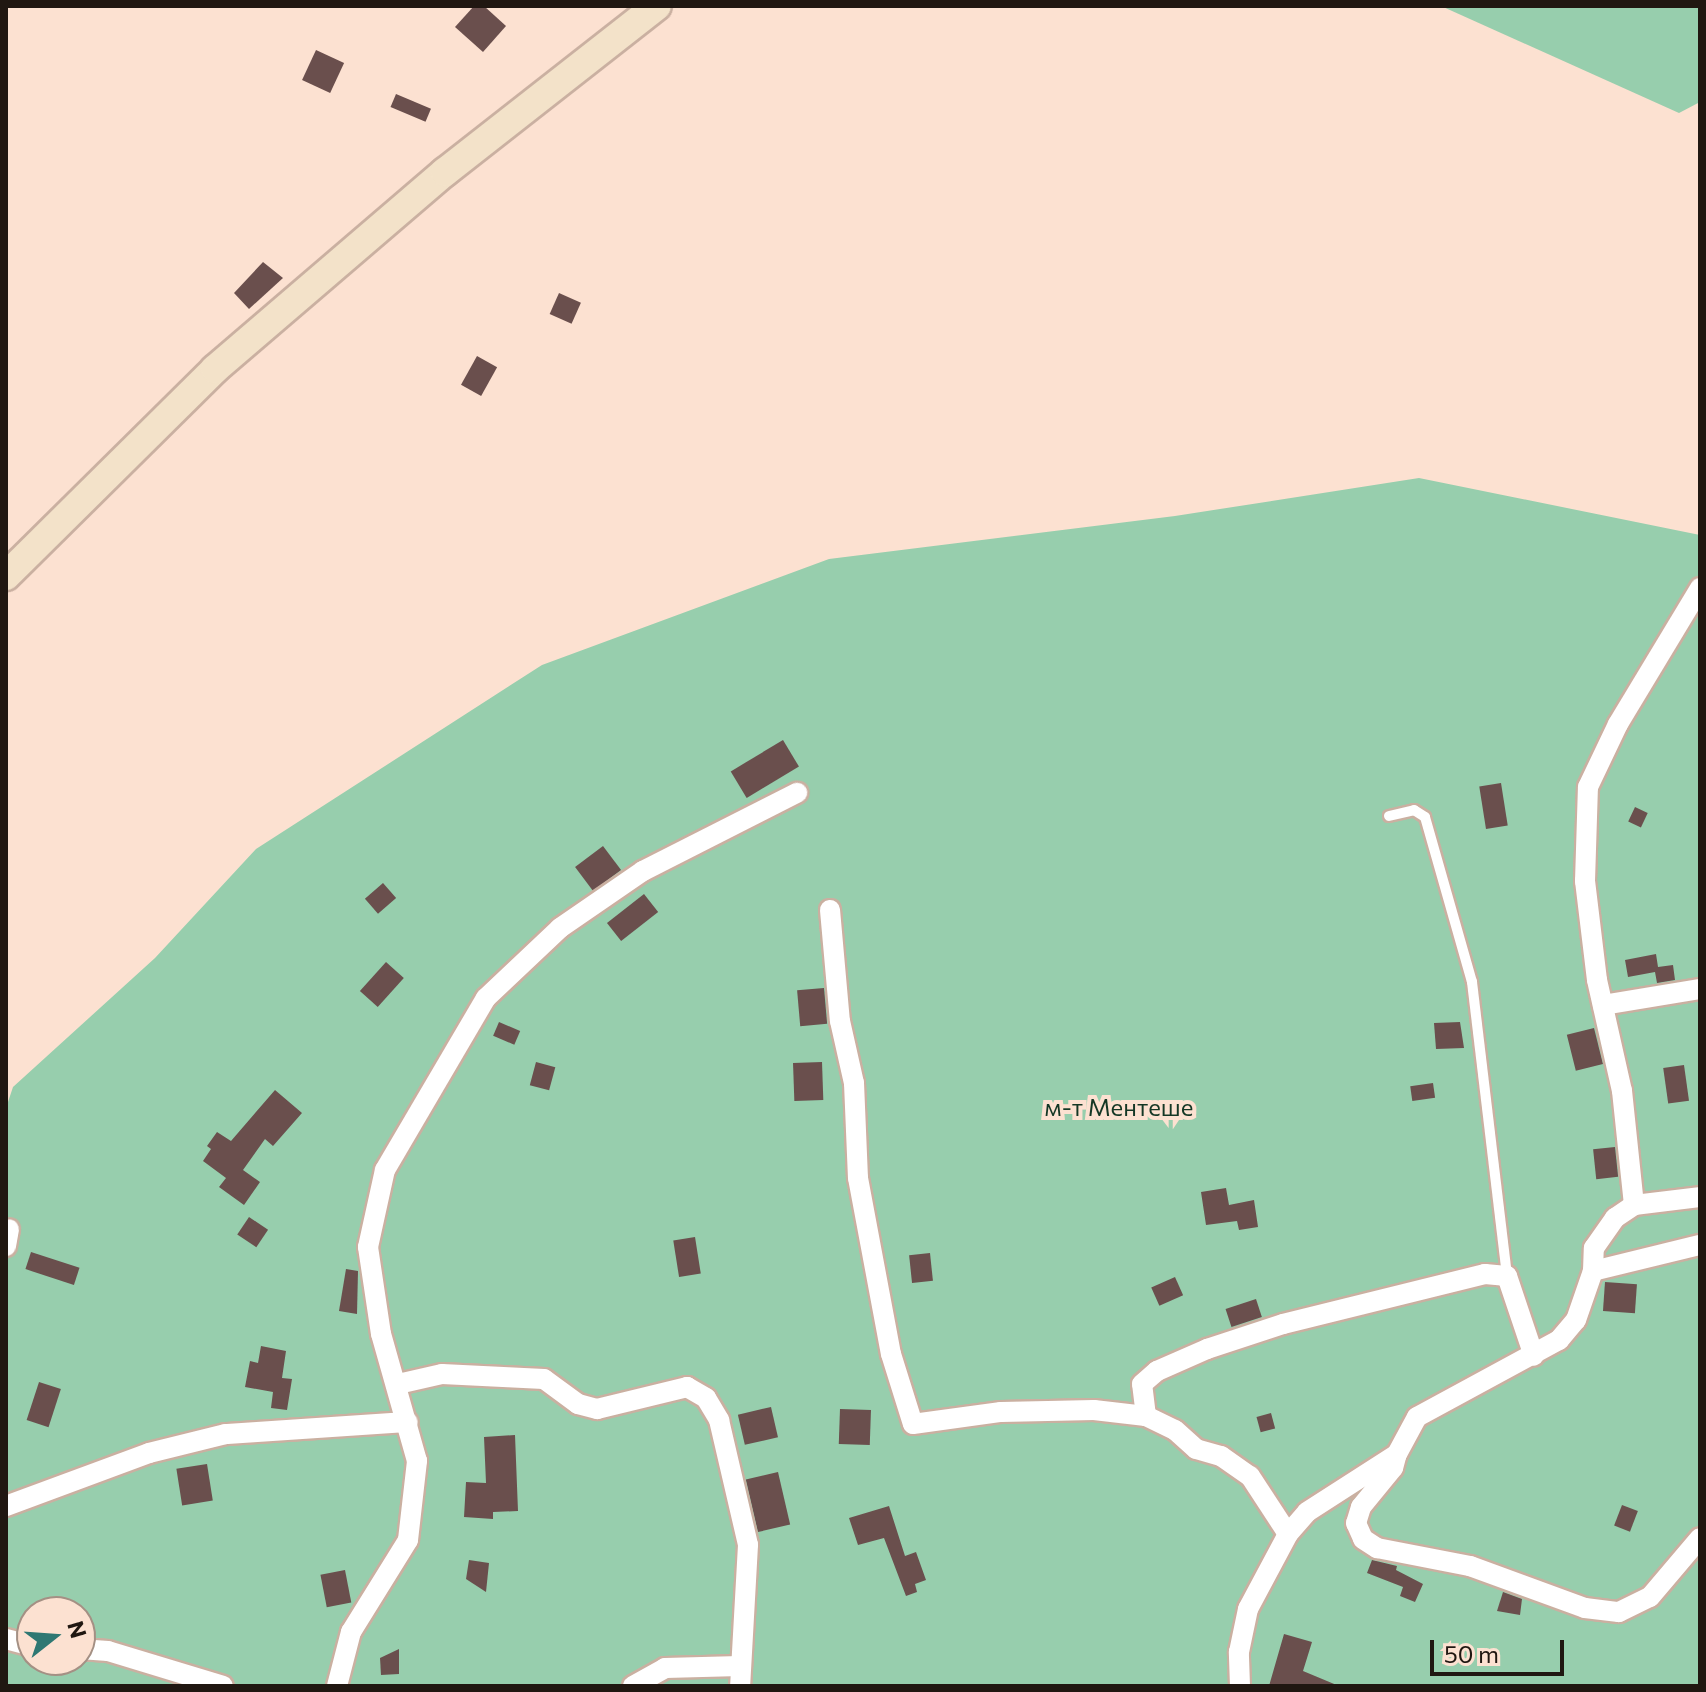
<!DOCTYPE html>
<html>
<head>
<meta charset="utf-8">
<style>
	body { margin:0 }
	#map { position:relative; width:1706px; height:1692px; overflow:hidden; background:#fce1d1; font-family:Commissioner,sans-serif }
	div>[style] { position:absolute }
	.green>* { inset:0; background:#97cead }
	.building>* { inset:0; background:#6a4f4d; transform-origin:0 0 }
	.roads { filter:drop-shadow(2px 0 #cab0a1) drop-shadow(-2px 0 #cab0a1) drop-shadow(0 2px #cab0a1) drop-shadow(0 -2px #cab0a1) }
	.lane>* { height:10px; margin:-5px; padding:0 5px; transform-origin:5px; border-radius:5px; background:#fff }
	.street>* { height:20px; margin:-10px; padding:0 10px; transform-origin:10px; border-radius:10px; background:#fff }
	.secondary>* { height:28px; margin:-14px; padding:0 14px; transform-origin:14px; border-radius:14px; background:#f3e2c9 }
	span { translate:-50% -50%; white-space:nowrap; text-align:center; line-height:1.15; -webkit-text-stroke:8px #fce1d1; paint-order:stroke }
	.park-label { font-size:24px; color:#143725 }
	.frame { position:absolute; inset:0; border:8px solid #201711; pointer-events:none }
	.north { position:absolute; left:16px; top:1596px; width:80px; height:80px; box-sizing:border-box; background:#fce1d1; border:2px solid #a49084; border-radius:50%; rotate:73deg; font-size:22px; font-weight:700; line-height:32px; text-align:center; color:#201711 }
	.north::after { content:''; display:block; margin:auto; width:28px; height:36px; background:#2f7873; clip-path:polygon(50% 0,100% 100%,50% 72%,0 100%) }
	.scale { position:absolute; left:1430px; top:1640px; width:134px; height:36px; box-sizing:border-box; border:4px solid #201711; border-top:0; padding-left:10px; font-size:24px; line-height:28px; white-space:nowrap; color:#201711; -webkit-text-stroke:6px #fce1d1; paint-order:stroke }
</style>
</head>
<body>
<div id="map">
	<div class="green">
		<i style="clip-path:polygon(1441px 6px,1700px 6px,1700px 102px,1679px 113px)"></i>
		<i style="clip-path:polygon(evenodd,1419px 478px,1700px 535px,1700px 1686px,6px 1686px,6px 1108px,13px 1087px,155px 958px,256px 849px,542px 665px,829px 559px,1175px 516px,1419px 478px,32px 1612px,80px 1612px,80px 1660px,32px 1660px,32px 1612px)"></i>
	</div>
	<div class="building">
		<i style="clip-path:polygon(474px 6px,484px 6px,506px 26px,483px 52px,455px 27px)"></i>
		<i style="left:316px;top:50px;width:31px;height:33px;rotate:25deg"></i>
		<i style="left:396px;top:94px;width:38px;height:14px;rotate:23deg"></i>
		<i style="clip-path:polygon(263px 262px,283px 278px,249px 309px,234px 293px)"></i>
		<i style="left:559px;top:293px;width:24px;height:23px;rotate:24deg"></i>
		<i style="left:477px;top:356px;width:23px;height:33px;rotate:29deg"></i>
		<i style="left:783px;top:740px;width:31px;height:61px;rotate:59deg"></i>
		<i style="left:1501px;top:783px;width:43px;height:22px;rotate:81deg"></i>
		<i style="left:1635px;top:807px;width:14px;height:16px;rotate:25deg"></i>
		<i style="left:603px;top:846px;width:30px;height:35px;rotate:53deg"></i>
		<i style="left:383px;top:883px;width:20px;height:24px;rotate:49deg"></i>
		<i style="left:644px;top:894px;width:23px;height:47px;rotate:52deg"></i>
		<i style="clip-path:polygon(1656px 954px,1658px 967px,1673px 965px,1675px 980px,1657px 983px,1655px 972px,1628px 977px,1625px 960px)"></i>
		<i style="left:386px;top:962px;width:24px;height:39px;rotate:42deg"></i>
		<i style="left:824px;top:988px;width:36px;height:27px;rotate:85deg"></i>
		<i style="left:499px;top:1022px;width:23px;height:15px;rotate:23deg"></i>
		<i style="clip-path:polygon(1460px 1022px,1464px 1048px,1436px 1049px,1434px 1023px)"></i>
		<i style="left:1594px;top:1028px;width:37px;height:28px;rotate:76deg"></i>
		<i style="left:536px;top:1062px;width:20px;height:24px;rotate:15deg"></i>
		<i style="left:822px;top:1062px;width:38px;height:29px;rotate:88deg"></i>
		<i style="left:1684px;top:1065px;width:36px;height:21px;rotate:82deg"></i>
		<i style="left:1433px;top:1083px;width:15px;height:23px;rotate:82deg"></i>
		<i style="clip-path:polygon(275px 1090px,302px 1113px,273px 1146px,265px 1139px,243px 1170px,260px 1182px,244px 1205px,219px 1187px,226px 1178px,203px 1161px,211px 1149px,207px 1146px,217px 1132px,231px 1141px)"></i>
		<i style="left:1615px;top:1147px;width:30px;height:22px;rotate:84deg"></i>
		<i style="clip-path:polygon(1226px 1188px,1229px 1205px,1254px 1200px,1258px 1227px,1239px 1230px,1237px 1221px,1206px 1225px,1201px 1192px)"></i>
		<i style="left:249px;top:1217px;width:23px;height:21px;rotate:34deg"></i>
		<i style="left:695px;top:1237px;width:37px;height:22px;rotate:81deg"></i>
		<i style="left:31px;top:1252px;width:51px;height:18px;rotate:18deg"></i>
		<i style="left:930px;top:1253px;width:28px;height:21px;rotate:84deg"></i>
		<i style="clip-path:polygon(346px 1269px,358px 1271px,357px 1314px,339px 1311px)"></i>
		<i style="left:1175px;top:1277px;width:20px;height:26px;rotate:66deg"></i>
		<i style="left:1605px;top:1282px;width:32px;height:29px;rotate:4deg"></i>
		<i style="left:1256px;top:1299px;width:19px;height:32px;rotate:72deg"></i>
		<i style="clip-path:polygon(261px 1346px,286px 1351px,282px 1378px,292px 1379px,287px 1410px,271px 1408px,273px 1392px,245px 1387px,250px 1361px,258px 1363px)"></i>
		<i style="left:39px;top:1382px;width:23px;height:40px;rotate:18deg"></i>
		<i style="left:771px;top:1407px;width:31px;height:34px;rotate:77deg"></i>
		<i style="left:840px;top:1409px;width:31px;height:35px;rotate:2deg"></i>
		<i style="left:1271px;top:1413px;width:16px;height:15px;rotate:75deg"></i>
		<i style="clip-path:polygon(515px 1435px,518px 1511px,493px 1512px,493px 1519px,464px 1517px,466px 1482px,486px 1483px,484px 1437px)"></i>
		<i style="left:207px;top:1464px;width:37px;height:31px;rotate:81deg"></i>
		<i style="left:778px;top:1472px;width:54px;height:33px;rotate:77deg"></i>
		<i style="left:1622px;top:1505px;width:17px;height:22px;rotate:21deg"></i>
		<i style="clip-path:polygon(889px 1506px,905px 1556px,916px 1552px,926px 1580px,915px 1584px,917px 1592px,906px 1596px,884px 1538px,858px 1545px,849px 1518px)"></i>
		<i style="clip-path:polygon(469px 1560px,489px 1563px,486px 1592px,466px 1579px)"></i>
		<i style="clip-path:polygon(1372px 1560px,1397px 1566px,1396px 1570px,1423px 1584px,1415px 1602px,1400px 1596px,1403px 1587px,1367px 1573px)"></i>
		<i style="left:345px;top:1570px;width:33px;height:25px;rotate:79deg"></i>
		<i style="clip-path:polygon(1503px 1592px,1522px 1599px,1520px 1615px,1497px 1611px)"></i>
		<i style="clip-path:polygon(1284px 1634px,1312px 1642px,1303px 1671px,1339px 1686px,1269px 1686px)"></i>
		<i style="clip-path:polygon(399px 1649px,399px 1674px,381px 1675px,380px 1658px)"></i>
	</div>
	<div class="roads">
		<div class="lane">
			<i style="left:1389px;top:816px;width:26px;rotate:-13deg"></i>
			<i style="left:1414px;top:810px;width:13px;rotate:32deg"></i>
			<i style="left:1425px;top:817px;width:172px;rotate:74.1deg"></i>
			<i style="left:1472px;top:982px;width:296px;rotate:83.2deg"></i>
		</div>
		<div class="street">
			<i style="left:830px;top:910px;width:111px;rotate:84.9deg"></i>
			<i style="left:840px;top:1021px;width:64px;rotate:77.3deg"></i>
			<i style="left:854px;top:1083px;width:95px;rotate:87.6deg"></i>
			<i style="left:858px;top:1178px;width:179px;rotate:79.4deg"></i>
			<i style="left:891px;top:1354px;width:73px;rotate:72.6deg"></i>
			<i style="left:913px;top:1424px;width:89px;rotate:-7.8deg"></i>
			<i style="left:1001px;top:1412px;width:93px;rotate:-1.2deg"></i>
			<i style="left:1094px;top:1410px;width:52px;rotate:6.6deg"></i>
			<i style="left:1146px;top:1416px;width:32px;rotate:26deg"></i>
			<i style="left:1175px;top:1430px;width:28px;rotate:42deg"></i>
			<i style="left:1196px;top:1449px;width:26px;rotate:16deg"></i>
			<i style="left:1221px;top:1456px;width:35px;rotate:35deg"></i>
			<i style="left:1250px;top:1476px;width:69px;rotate:56.8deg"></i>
			<i style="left:1603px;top:1005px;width:98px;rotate:-9.4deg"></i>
			<i style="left:1634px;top:1205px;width:115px;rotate:-96deg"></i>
			<i style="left:1622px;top:1091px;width:114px;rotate:-102.7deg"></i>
			<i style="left:1597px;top:980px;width:100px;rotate:-96.9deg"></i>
			<i style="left:1585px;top:881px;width:94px;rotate:-88.2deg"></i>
			<i style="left:1588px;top:787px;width:70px;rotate:-64.5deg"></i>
			<i style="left:1618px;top:724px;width:159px;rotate:-58.9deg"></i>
			<i style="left:6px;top:1246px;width:17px;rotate:-80deg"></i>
			<i style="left:1593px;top:1271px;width:110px;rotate:-13.7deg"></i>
			<i style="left:398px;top:1384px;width:45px;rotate:-12.8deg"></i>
			<i style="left:442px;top:1374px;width:102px;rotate:2.8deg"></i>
			<i style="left:544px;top:1379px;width:42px;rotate:36.3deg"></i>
			<i style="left:578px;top:1404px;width:20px;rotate:15deg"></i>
			<i style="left:597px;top:1409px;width:93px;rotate:-13.7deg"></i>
			<i style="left:687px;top:1387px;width:22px;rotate:30deg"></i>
			<i style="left:706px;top:1398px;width:26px;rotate:59deg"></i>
			<i style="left:719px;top:1420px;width:128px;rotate:76.9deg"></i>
			<i style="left:748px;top:1545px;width:141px;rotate:93.2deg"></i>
			<i style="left:1146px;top:1416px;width:32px;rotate:-97deg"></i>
			<i style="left:1142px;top:1384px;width:20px;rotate:-41deg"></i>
			<i style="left:1157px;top:1371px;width:55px;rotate:-23.7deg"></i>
			<i style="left:1207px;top:1349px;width:80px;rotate:-18.2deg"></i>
			<i style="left:1283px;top:1324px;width:208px;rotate:-13.9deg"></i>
			<i style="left:1485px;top:1274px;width:22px;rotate:5deg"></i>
			<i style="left:1507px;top:1276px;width:84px;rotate:71.4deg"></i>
			<i style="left:1396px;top:1457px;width:11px;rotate:105deg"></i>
			<i style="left:1393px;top:1468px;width:50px;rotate:129.4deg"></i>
			<i style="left:1361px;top:1507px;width:17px;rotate:107deg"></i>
			<i style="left:1356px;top:1523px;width:17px;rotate:66deg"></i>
			<i style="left:1363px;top:1539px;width:17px;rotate:33deg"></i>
			<i style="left:1377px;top:1548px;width:95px;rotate:11deg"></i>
			<i style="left:1470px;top:1566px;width:122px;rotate:20.1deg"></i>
			<i style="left:1585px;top:1608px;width:34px;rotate:7deg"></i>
			<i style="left:1619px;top:1612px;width:34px;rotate:-26deg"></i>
			<i style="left:1650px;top:1597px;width:77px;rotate:-49.7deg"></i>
			<i style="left:6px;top:1506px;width:153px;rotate:-20.3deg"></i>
			<i style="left:149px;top:1453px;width:79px;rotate:-13.9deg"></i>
			<i style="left:226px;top:1434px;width:182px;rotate:-3.8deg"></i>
			<i style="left:6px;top:1639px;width:27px;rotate:15deg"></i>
			<i style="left:80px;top:1649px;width:28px;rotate:4deg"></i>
			<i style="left:108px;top:1651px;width:120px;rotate:16.9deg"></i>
			<i style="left:337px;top:1686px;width:56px;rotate:-75.5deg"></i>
			<i style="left:351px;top:1632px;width:108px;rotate:-58.2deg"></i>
			<i style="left:408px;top:1540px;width:80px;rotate:-83.5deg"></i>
			<i style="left:417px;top:1461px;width:132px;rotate:-105.8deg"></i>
			<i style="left:381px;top:1334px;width:88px;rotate:-98.5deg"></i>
			<i style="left:368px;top:1247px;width:79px;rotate:-77.6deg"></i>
			<i style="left:385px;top:1170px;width:199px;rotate:-59.6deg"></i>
			<i style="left:486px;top:998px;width:102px;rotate:-43.4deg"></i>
			<i style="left:560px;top:928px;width:101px;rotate:-34.5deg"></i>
			<i style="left:643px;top:871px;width:173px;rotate:-26.9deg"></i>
			<i style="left:633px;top:1686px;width:37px;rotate:-29deg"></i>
			<i style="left:665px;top:1668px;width:75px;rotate:-1.5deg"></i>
			<i style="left:1240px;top:1686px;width:34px;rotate:-92deg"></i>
			<i style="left:1239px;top:1652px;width:44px;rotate:-78.2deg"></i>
			<i style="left:1248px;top:1609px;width:85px;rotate:-61.9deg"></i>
			<i style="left:1288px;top:1534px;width:29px;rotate:-49deg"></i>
			<i style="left:1307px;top:1512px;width:107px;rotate:-32.8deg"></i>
			<i style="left:1397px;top:1454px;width:42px;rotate:-61.6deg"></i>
			<i style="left:1417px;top:1417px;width:162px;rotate:-28.5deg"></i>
			<i style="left:1559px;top:1340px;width:26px;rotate:-50deg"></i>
			<i style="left:1576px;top:1320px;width:52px;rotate:-70.9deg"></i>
			<i style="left:1593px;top:1271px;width:23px;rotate:-88deg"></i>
			<i style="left:1594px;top:1248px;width:37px;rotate:-55deg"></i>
			<i style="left:1615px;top:1218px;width:23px;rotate:-34deg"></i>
			<i style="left:1634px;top:1205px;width:66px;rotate:-6.9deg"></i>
		</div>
		<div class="secondary">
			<i style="left:6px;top:576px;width:294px;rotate:-44.7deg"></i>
			<i style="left:215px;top:369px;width:303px;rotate:-40.6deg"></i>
			<i style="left:445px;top:172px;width:269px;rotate:-38.1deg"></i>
		</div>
	</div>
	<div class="park-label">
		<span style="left:1119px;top:1107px">м-т Ментeше</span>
	</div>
	<div class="frame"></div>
	<div class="north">N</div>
	<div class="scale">50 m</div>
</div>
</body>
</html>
